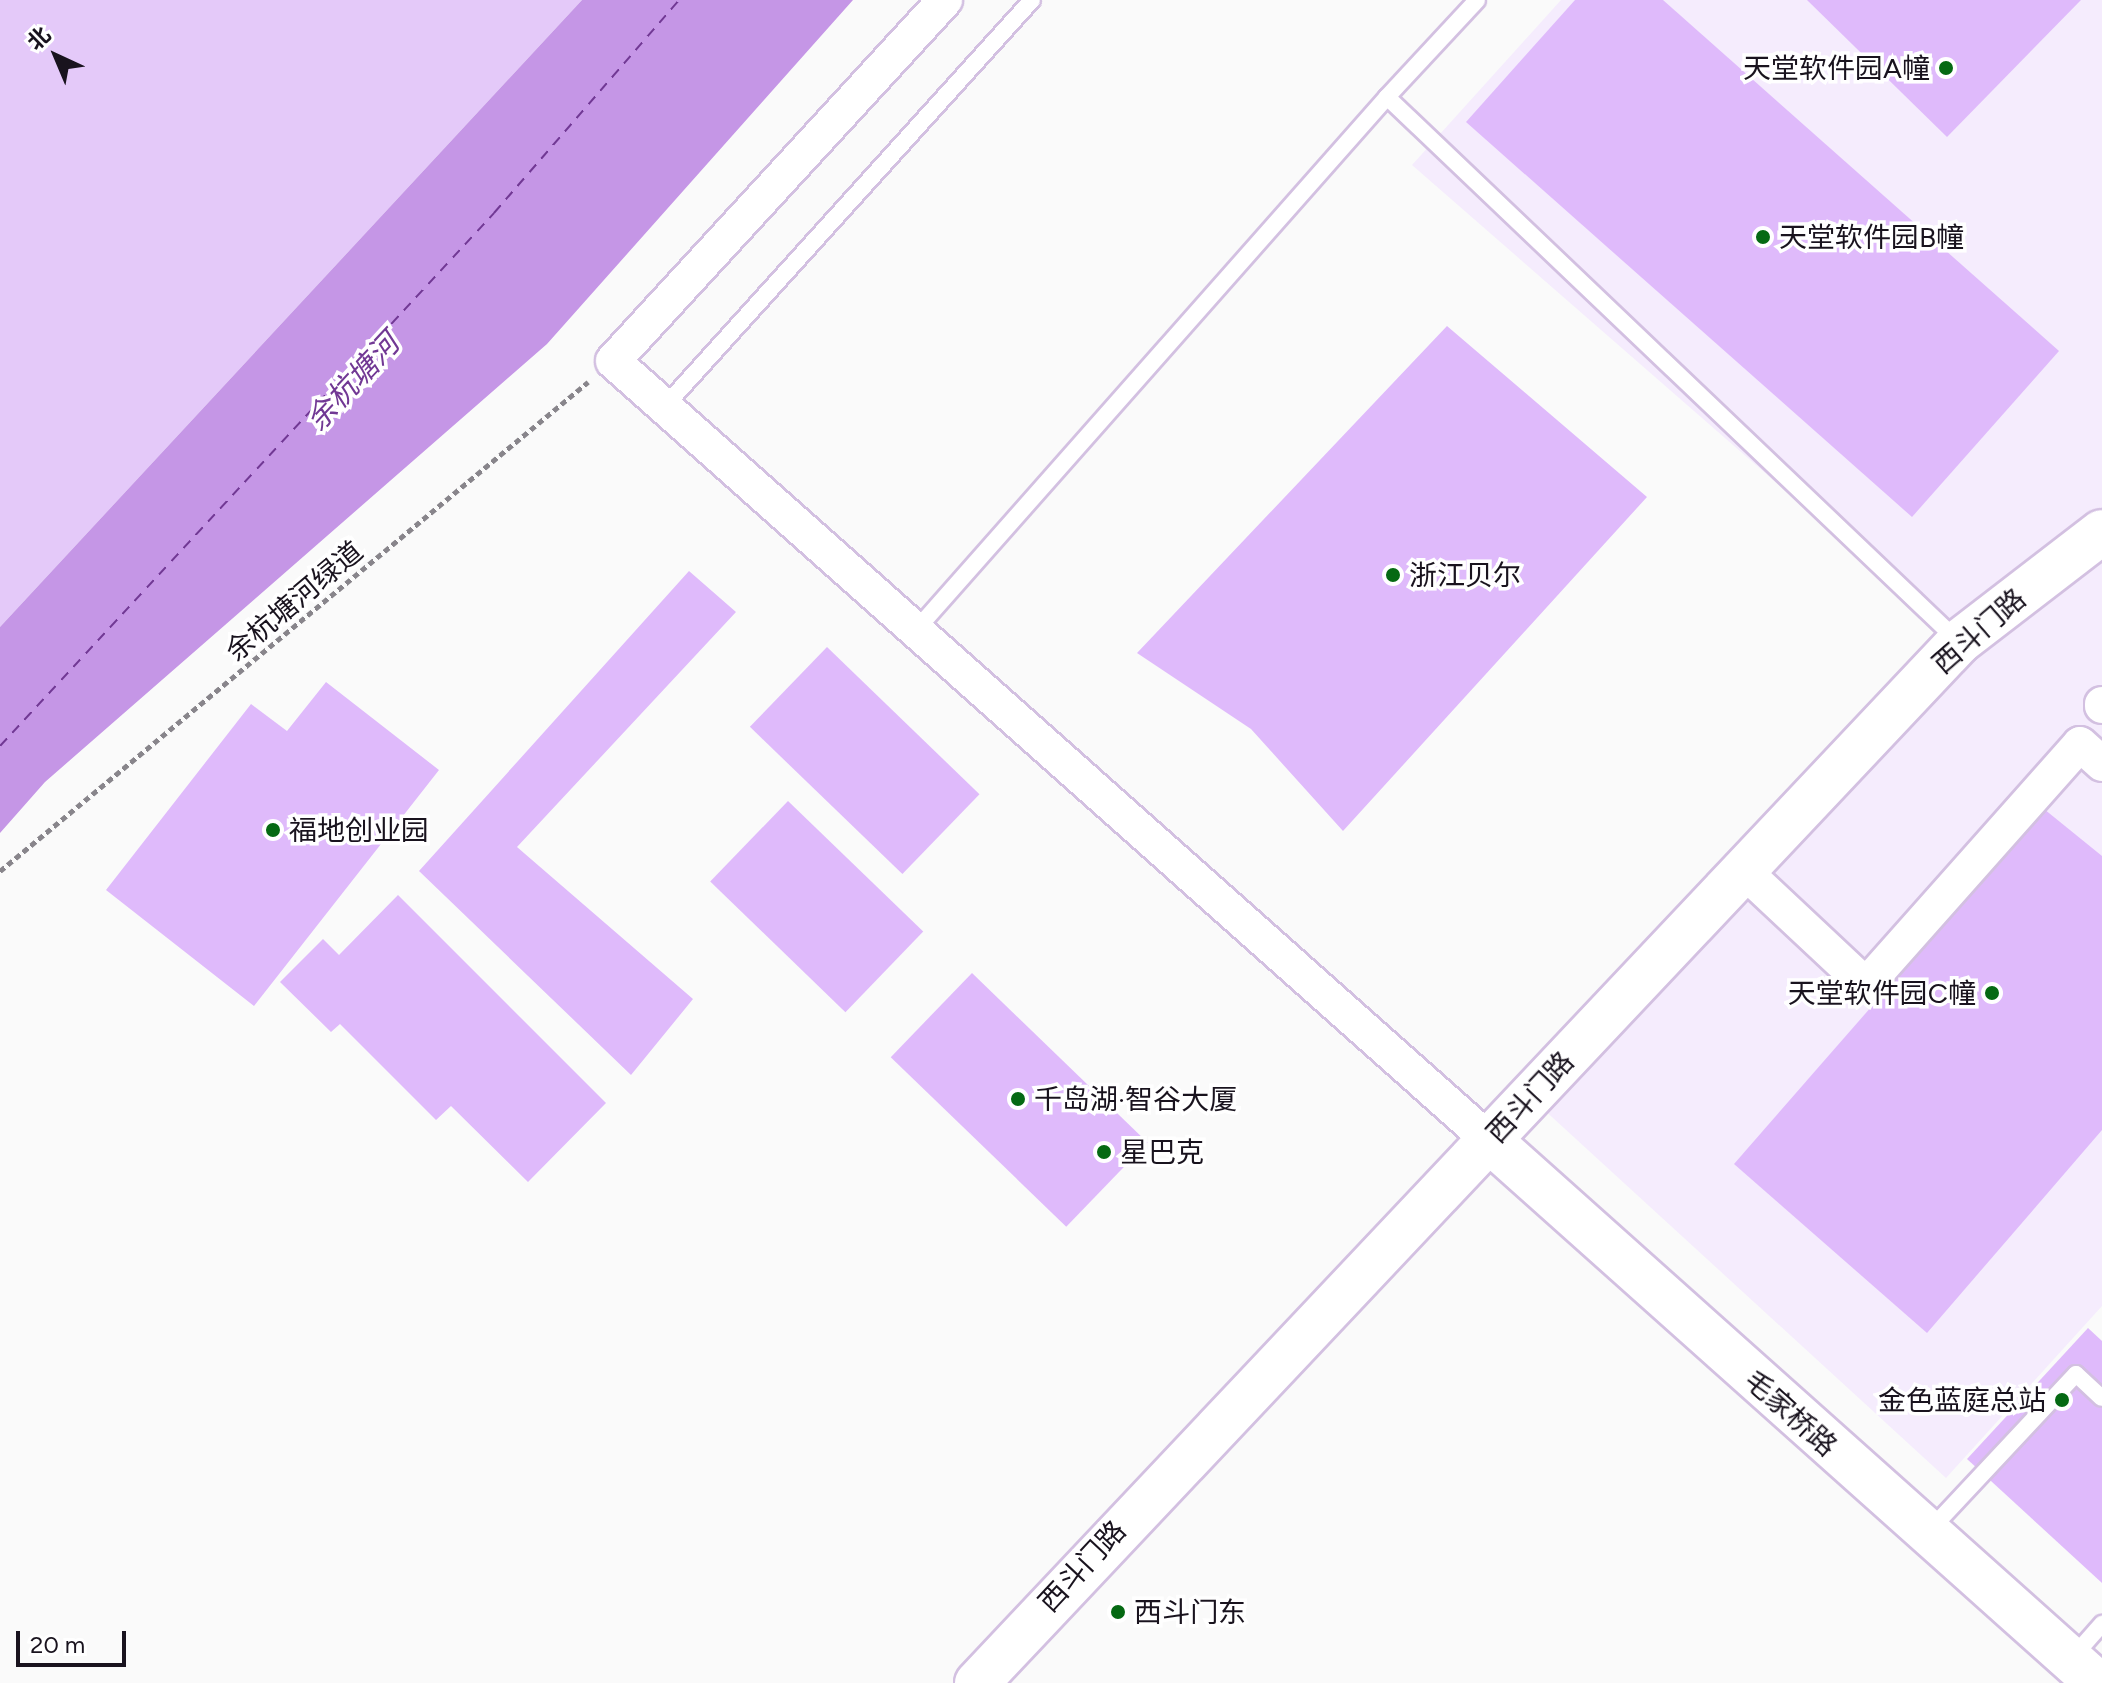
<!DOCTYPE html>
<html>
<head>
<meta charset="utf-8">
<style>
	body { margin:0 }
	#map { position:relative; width:2102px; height:1683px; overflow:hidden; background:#fafafa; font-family:Figtree,"Noto Sans SC",sans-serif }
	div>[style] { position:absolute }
	.built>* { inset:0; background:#f5ecfd }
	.green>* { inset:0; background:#e4c9f9 }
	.water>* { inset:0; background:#c596e6 }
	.ferry>* { height:2px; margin-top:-1px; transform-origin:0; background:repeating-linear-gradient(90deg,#713894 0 10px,transparent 0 18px) }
	.building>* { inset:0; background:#dfbafb; transform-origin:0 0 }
	.path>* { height:5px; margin-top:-2.5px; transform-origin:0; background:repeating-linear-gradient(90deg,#88858b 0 6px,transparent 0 10px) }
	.roads { filter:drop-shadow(2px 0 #d3c0e1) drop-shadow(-2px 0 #d3c0e1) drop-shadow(0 2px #d3c0e1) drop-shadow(0 -2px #d3c0e1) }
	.lane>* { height:16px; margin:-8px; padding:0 8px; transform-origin:8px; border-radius:8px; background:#fff }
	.street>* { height:34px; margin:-17px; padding:0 17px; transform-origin:17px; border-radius:17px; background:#fff }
	.secondary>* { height:44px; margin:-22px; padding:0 22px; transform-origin:22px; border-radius:22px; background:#fff }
	.dots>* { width:22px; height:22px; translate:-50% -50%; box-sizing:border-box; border:4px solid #fff; border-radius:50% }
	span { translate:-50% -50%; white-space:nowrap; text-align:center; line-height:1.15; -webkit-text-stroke:7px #fff; paint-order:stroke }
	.poi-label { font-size:28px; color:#19131e }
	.right { translate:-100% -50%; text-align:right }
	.left { translate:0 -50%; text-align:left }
	.street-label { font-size:28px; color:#19131e }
	.water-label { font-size:30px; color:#713894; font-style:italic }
	.north { position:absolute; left:16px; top:16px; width:80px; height:80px; -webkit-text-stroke:6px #fff; paint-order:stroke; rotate:316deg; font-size:22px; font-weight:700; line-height:32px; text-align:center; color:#19131e }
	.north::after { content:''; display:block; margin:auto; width:28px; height:36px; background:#19131e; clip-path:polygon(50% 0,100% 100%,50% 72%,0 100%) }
	.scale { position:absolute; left:16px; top:1631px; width:110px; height:36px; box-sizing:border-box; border:4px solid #19131e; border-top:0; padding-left:10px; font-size:24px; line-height:28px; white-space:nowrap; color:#19131e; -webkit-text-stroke:6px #fff; paint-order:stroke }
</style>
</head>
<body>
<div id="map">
	<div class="built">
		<i style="clip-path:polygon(1561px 0,2102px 0,2102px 1306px,1946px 1478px,1529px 1096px,1959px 642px,1412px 165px)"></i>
	</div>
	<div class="green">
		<i style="clip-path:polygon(0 0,582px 0,0 627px)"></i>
	</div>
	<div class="water">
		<i style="clip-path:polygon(582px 0,853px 0,547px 344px,45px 782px,0 833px,0 627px)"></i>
	</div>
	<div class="ferry">
		<i style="left:0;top:746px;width:727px;rotate:-47.17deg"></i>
		<i style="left:494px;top:213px;width:282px;rotate:-49deg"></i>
	</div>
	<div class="building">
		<i style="clip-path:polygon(1575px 0,1663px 0,2059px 351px,1912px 517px,1466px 122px)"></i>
		<i style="clip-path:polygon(1807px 0,2081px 0,1947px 137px)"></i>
		<i style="clip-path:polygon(1447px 326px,1647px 497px,1343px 831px,1251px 729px,1137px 653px)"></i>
		<i style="clip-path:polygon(689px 571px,736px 612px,517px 847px,693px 999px,631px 1075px,419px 871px)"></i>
		<i style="left:827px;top:647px;width:212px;height:111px;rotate:44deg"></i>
		<i style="clip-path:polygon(326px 682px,439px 770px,254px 1006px,106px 890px,251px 704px,287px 731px)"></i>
		<i style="left:788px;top:801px;width:188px;height:112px;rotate:44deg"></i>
		<i style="clip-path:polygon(2044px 809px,2102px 856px,2102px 1130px,1927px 1333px,1734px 1164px)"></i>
		<i style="clip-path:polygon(398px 895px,606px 1103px,528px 1182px,451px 1106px,436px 1120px,340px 1024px,331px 1032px,280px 982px,323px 939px,339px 955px)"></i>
		<i style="left:972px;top:973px;width:244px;height:117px;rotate:44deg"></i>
		<i style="clip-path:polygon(2088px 1328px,2102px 1341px,2102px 1583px,1967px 1459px)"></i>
	</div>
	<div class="path">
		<i style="left:0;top:871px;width:765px;rotate:-39.75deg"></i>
	</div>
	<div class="roads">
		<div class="lane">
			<i style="left:1387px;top:97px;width:132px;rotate:-47.1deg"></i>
			<i style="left:665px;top:406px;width:547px;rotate:-47.89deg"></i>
			<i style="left:916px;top:630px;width:711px;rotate:-48.53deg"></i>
			<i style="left:1387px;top:97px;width:789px;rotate:43.61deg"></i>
			<i style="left:1929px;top:1531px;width:215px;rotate:-46.9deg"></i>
			<i style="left:2076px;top:1374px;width:35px;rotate:43deg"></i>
			<i style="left:2071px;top:1659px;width:47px;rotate:-48.5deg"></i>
		</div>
		<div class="street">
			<i style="left:945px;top:0;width:490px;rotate:132.6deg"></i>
			<i style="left:613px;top:361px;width:1172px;rotate:41.65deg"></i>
			<i style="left:2102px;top:704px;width:2px;rotate:90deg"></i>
			<i style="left:1743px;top:870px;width:168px;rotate:43.1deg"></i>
			<i style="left:1866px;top:985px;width:322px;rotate:-48.4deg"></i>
			<i style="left:2080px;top:744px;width:30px;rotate:42deg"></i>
		</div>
		<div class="secondary">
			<i style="left:1489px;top:1140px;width:815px;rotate:41.77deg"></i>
			<i style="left:977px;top:1683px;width:1431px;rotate:-46.67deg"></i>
			<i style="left:1959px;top:642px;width:180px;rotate:-37.6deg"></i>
		</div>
	</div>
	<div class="dots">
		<i style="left:1946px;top:68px;background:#056913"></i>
		<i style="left:1763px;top:237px;background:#056913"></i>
		<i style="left:1393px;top:575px;background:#056913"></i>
		<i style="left:273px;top:830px;background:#056913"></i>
		<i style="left:1992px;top:993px;background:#056913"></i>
		<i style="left:1018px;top:1099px;background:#056913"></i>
		<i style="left:1104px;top:1152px;background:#056913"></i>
		<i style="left:2062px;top:1400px;background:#056913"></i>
		<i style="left:1118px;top:1612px;background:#056913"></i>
	</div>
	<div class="poi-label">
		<span class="right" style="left:1930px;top:68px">天堂软件园A幢</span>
		<span class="left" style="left:1779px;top:237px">天堂软件园B幢</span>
		<span class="left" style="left:1409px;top:575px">浙江贝尔</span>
		<span class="left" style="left:289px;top:830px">福地创业园</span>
		<span class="right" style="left:1976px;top:993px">天堂软件园C幢</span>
		<span class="left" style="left:1034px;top:1099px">千岛湖·智谷大厦</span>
		<span class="left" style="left:1120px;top:1152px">星巴克</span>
		<span class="right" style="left:2046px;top:1400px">金色蓝庭总站</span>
		<span class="left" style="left:1134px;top:1612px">西斗门东</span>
	</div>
	<div class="street-label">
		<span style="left:294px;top:601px;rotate:-40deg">余杭塘河绿道</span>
		<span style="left:1979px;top:631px;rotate:-41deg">西斗门路</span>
		<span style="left:1530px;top:1097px;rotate:-47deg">西斗门路</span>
		<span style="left:1791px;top:1413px;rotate:42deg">毛家桥路</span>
		<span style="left:1082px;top:1566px;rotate:-47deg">西斗门路</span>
	</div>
	<div class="water-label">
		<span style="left:353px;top:382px;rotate:-47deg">余杭塘河</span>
	</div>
	<div class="north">北</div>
	<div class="scale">20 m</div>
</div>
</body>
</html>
